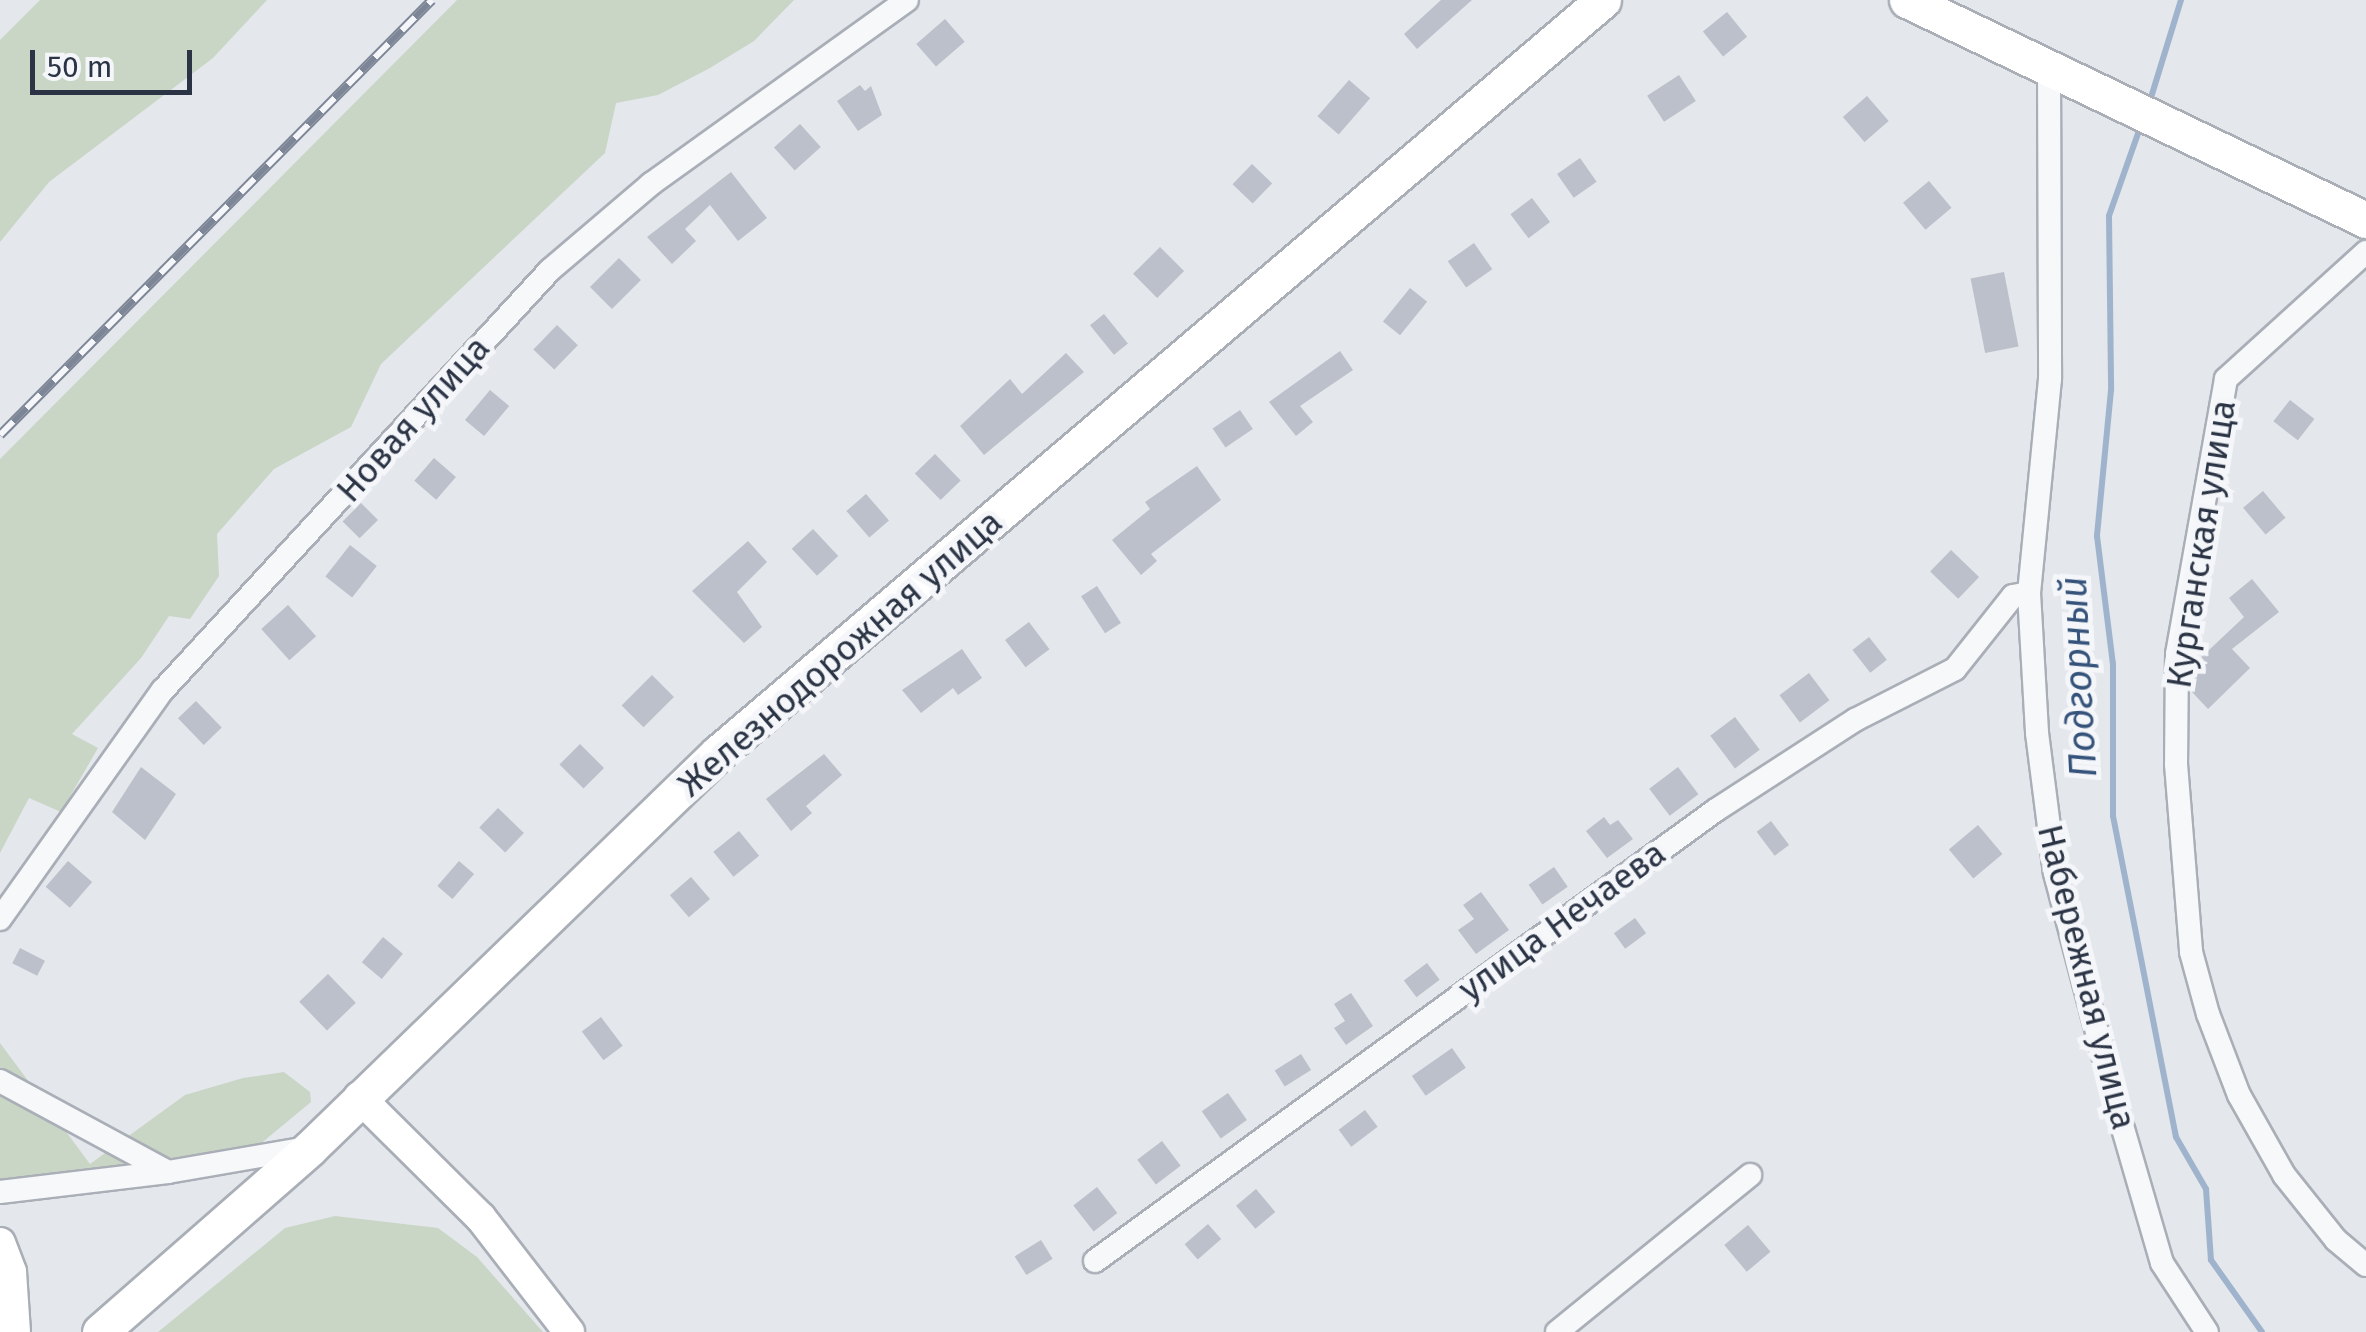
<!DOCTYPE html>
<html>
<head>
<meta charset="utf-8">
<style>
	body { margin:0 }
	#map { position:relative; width:2366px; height:1332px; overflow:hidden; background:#e4e7ec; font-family:"Fira Sans",sans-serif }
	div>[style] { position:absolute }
	.green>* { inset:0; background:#c9d6c5 }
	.stream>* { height:6px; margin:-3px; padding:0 3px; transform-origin:3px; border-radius:3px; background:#9fb4cc }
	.building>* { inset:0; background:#bbc0ca; transform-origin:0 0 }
	.roads { filter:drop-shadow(2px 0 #a9aeb7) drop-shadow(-2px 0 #a9aeb7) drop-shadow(0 2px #a9aeb7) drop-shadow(0 -2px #a9aeb7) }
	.street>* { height:22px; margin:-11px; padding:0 11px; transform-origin:11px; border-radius:11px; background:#f7f8fa }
	.secondary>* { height:30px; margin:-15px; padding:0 15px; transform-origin:15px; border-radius:15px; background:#fff }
	.primary>* { height:35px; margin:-17.5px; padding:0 17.5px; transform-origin:17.5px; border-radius:17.5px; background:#fff }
	.rail>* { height:10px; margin-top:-5px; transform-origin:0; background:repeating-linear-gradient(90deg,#f4f6f9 0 19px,#7d8696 0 38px); box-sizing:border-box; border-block:2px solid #7d8696 }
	span { translate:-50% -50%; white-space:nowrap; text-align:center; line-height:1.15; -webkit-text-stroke:10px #f4f6f9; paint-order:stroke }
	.street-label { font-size:35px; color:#2b3445 }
	.water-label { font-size:38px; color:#34527a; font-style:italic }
	.scale { position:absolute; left:30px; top:50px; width:162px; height:45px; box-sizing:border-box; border:5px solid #2b3445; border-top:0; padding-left:12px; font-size:30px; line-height:35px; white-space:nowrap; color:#2b3445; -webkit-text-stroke:8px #f4f6f9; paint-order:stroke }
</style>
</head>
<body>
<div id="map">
	<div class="green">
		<i style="clip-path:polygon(40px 0,267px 0,213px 58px,49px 182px,0 242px,0 40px)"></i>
		<i style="clip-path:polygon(457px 0,794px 0,754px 41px,710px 68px,658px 95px,616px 103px,605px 153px,381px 364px,351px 427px,274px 469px,217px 534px,219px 576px,190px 619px,169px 616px,141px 658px,72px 734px,98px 748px,61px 812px,29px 798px,0 853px,0 459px)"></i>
		<i style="clip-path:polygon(0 1043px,90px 1164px,185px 1095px,243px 1078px,284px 1072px,310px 1092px,311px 1102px,259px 1145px,71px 1178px,0 1180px)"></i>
		<i style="clip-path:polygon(335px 1216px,438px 1228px,477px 1257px,543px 1332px,158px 1332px,285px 1228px)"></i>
	</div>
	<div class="stream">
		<i style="left:2149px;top:104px;width:109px;rotate:-72.9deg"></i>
		<i style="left:2141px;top:125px;width:96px;rotate:109.4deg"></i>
		<i style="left:2109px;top:216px;width:174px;rotate:89.3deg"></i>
		<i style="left:2111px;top:390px;width:147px;rotate:95.5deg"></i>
		<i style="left:2097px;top:536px;width:129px;rotate:82.9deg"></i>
		<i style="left:2113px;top:664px;width:152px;rotate:90deg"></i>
		<i style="left:2113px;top:816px;width:327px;rotate:78.9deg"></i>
		<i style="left:2176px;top:1137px;width:60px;rotate:60deg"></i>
		<i style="left:2206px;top:1189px;width:71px;rotate:86deg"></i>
		<i style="left:2211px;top:1260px;width:88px;rotate:54.7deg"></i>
	</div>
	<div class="building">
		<i style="clip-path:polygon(1441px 0,1472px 0,1417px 49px,1404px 34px)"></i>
		<i style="left:1727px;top:12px;width:32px;height:31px;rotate:51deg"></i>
		<i style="left:945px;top:19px;width:30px;height:38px;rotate:49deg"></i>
		<i style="left:1679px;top:75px;width:31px;height:38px;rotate:57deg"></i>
		<i style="left:1349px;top:80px;width:28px;height:48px;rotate:41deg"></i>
		<i style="clip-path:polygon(860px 85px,865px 91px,871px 86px,882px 115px,858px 131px,837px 101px)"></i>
		<i style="left:1867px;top:96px;width:33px;height:32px;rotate:49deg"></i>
		<i style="left:800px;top:124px;width:31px;height:35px;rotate:48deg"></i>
		<i style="left:1580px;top:158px;width:29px;height:28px;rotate:55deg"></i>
		<i style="left:1252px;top:164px;width:28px;height:28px;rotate:44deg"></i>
		<i style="clip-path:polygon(731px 172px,767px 218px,738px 241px,710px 205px,685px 229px,696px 241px,672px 264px,647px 237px)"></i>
		<i style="left:1929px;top:181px;width:35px;height:34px;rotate:50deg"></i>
		<i style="left:1532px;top:198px;width:30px;height:27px;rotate:53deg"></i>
		<i style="left:1474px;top:243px;width:32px;height:32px;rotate:55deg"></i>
		<i style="left:1160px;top:247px;width:34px;height:38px;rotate:45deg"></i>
		<i style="left:619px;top:258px;width:31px;height:41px;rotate:45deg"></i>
		<i style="left:2004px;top:272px;width:76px;height:34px;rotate:79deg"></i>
		<i style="left:1410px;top:288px;width:22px;height:43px;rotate:39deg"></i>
		<i style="left:1104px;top:314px;width:38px;height:18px;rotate:51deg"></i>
		<i style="left:557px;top:325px;width:29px;height:34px;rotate:44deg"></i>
		<i style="clip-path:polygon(1340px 351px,1353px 370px,1300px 406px,1313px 422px,1296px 436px,1269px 402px)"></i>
		<i style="clip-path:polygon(1066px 353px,1084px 372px,984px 455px,960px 426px,1010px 379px,1022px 394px)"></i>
		<i style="left:490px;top:390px;width:25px;height:39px;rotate:40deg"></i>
		<i style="left:2290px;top:400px;width:31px;height:27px;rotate:38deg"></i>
		<i style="left:1240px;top:410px;width:23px;height:33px;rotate:56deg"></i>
		<i style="left:935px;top:454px;width:37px;height:28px;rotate:46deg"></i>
		<i style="left:434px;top:458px;width:29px;height:30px;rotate:41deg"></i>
		<i style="clip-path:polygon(1197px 466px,1221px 500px,1151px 554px,1157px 561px,1141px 575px,1112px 540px,1150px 509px,1145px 502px)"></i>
		<i style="left:2263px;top:491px;width:35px;height:26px;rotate:50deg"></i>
		<i style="left:866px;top:494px;width:35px;height:26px;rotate:49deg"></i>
		<i style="left:361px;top:503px;width:24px;height:26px;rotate:45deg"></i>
		<i style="left:813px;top:529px;width:37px;height:29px;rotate:47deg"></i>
		<i style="clip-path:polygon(748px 541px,767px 562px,737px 592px,762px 627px,744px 643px,692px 591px)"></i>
		<i style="left:350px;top:545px;width:34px;height:40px;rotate:38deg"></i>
		<i style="left:1951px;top:550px;width:39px;height:30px;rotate:44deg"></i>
		<i style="clip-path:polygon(2252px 579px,2279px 612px,2232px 649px,2250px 668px,2208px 709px,2192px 692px,2192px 666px,2244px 617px,2229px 598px)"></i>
		<i style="left:1097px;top:586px;width:44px;height:19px;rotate:57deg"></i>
		<i style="left:288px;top:605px;width:42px;height:36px;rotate:48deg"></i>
		<i style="left:1029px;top:622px;width:34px;height:30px;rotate:53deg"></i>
		<i style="left:1869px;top:637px;width:29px;height:21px;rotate:52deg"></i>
		<i style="clip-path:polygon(962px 649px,982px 678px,958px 695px,953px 688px,921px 713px,902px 690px)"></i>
		<i style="left:1809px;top:673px;width:34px;height:37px;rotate:53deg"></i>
		<i style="left:652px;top:675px;width:31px;height:43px;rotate:45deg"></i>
		<i style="left:196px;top:701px;width:37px;height:25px;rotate:46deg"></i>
		<i style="left:1735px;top:717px;width:41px;height:31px;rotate:53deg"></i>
		<i style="left:580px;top:744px;width:34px;height:29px;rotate:45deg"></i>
		<i style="clip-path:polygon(824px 754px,842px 775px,806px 806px,812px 813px,791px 831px,766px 799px)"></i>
		<i style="clip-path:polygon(141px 767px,176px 794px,145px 840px,112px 812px)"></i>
		<i style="left:1678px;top:767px;width:34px;height:36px;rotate:53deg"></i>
		<i style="left:498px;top:808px;width:36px;height:27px;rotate:44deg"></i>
		<i style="clip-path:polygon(1604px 817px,1610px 825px,1618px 820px,1633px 839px,1607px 858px,1586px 831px)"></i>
		<i style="left:1771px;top:821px;width:30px;height:18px;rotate:53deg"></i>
		<i style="left:1978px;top:825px;width:38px;height:38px;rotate:50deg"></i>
		<i style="left:739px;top:831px;width:32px;height:33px;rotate:51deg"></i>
		<i style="left:68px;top:861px;width:32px;height:34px;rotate:41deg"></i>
		<i style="left:459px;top:861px;width:20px;height:33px;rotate:41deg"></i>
		<i style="left:1554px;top:867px;width:24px;height:31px;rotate:55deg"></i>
		<i style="left:691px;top:877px;width:29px;height:28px;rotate:49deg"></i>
		<i style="clip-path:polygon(1481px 892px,1509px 930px,1476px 954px,1458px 930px,1474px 919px,1463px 905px)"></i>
		<i style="left:1635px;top:918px;width:19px;height:26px;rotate:54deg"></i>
		<i style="left:383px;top:937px;width:26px;height:33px;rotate:40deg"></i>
		<i style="left:20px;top:948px;width:28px;height:17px;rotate:27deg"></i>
		<i style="left:1427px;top:963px;width:21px;height:29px;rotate:53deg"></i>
		<i style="left:328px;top:974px;width:40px;height:40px;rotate:46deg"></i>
		<i style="clip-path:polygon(1351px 993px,1373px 1026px,1346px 1045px,1334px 1028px,1345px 1021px,1334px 1004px)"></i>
		<i style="left:601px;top:1017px;width:36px;height:24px;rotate:53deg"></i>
		<i style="left:1452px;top:1048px;width:24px;height:49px;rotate:55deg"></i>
		<i style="left:1301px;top:1054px;width:19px;height:31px;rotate:58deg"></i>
		<i style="left:1228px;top:1093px;width:33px;height:32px;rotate:55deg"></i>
		<i style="left:1365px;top:1110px;width:21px;height:33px;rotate:53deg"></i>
		<i style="left:1162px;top:1141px;width:31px;height:31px;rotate:53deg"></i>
		<i style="left:1097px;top:1187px;width:33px;height:30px;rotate:52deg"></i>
		<i style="left:1256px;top:1189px;width:30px;height:26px;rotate:50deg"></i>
		<i style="left:1208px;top:1224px;width:20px;height:31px;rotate:49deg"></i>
		<i style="left:1748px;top:1225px;width:35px;height:31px;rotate:50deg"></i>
		<i style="left:1041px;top:1240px;width:22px;height:31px;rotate:58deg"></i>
	</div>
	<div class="roads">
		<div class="street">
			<i style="left:2049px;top:66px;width:313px;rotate:89.8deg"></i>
			<i style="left:2050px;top:379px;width:215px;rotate:95.6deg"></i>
			<i style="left:2029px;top:593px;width:140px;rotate:86.7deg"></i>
			<i style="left:2037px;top:733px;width:141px;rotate:82.7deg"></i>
			<i style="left:2055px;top:873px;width:243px;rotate:75.2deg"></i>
			<i style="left:2117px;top:1108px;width:161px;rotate:73.8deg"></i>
			<i style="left:2162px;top:1263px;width:82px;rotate:56.9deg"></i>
			<i style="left:2366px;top:252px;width:189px;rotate:137.8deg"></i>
			<i style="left:2226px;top:379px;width:279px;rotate:100.1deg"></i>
			<i style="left:2177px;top:654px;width:110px;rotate:90.5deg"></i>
			<i style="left:2176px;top:764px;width:189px;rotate:85.4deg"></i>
			<i style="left:2191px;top:952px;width:64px;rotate:74.7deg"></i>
			<i style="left:2208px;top:1014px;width:87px;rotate:69.1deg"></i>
			<i style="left:2239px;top:1095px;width:92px;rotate:60.6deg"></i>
			<i style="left:2284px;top:1175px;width:83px;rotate:51.3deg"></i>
			<i style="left:2336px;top:1240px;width:39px;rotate:40deg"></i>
			<i style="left:0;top:919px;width:281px;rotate:-54.6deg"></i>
			<i style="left:163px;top:690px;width:571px;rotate:-47.34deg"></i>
			<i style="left:550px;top:270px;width:133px;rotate:-40.4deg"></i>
			<i style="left:651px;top:184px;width:315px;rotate:-35.7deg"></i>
			<i style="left:0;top:1081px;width:191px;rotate:28.4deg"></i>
			<i style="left:168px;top:1172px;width:141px;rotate:-9.8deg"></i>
			<i style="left:0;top:1192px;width:169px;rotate:-6.8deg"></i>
			<i style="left:1095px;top:1261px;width:767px;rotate:-35.99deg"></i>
			<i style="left:1716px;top:810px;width:166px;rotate:-32.9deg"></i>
			<i style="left:1855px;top:720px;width:112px;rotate:-27deg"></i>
			<i style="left:1955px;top:669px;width:93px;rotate:-51.5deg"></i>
			<i style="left:2013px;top:596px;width:16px;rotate:-11deg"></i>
			<i style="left:1557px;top:1332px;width:249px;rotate:-39.1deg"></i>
		</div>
		<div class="secondary">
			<i style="left:359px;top:1097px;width:172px;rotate:44.8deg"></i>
			<i style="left:481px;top:1218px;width:144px;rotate:52.3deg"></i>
			<i style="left:0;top:1243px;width:31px;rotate:69deg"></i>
			<i style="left:11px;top:1272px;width:60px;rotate:86.2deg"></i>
		</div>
		<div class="primary">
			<i style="left:1907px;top:0;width:509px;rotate:25.61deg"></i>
			<i style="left:100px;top:1332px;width:279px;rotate:-41.2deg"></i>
			<i style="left:310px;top:1148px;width:568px;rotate:-44.07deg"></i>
			<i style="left:718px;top:753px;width:1162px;rotate:-40.39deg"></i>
		</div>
	</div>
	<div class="rail">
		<i style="left:0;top:435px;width:613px;rotate:-45.2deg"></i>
	</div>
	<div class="street-label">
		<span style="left:413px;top:419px;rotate:-48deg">Новая улица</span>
		<span style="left:2201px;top:544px;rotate:-81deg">Курганская улица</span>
		<span style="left:840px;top:653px;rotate:-41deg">Железнодорожная улица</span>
		<span style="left:1562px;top:921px;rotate:-36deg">улица Нечаева</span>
		<span style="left:2087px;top:977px;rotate:76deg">Набережная улица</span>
	</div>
	<div class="water-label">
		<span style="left:2079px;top:677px;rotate:-93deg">Подгорный</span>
	</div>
	<div class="scale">50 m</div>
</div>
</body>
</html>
